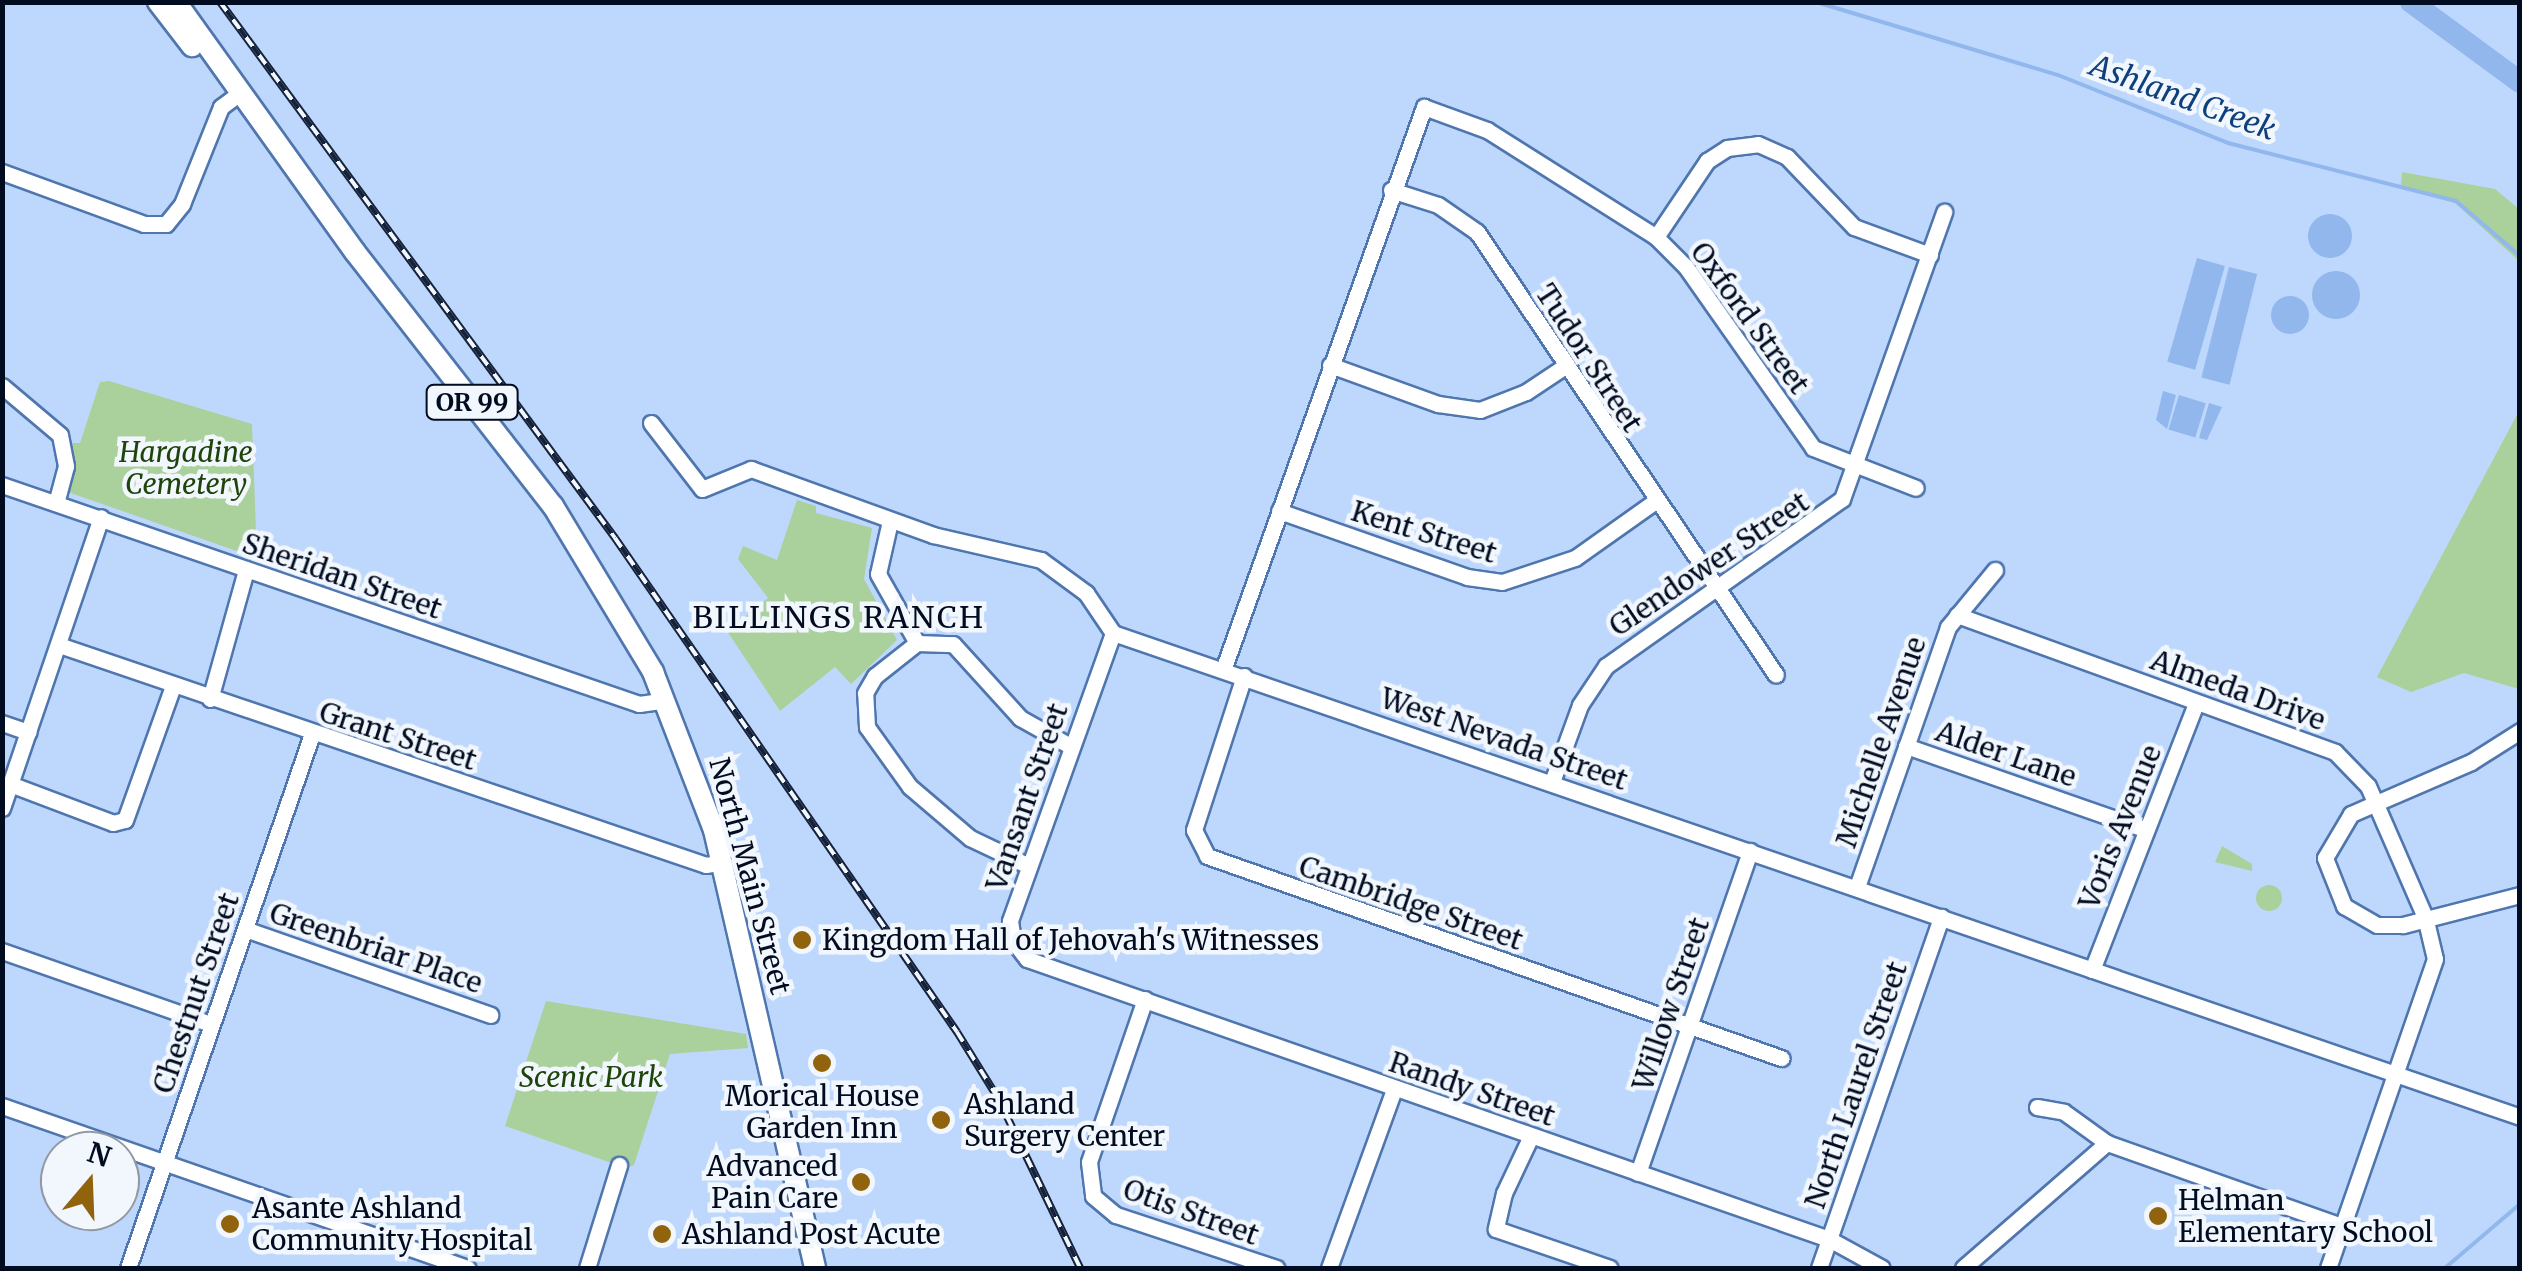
<!DOCTYPE html>
<html>
<head>
<meta charset="utf-8">
<style>
	body { margin:0 }
	#map { position:relative; width:2522px; height:1271px; overflow:hidden; background:#bed8fd; font-family:Merriweather,serif }
	div>[style] { position:absolute }
	.green>* { inset:0; background:#aad09b }
	.round { border-radius:50% }
	.water>* { inset:0; background:#91b7ed; transform-origin:0 0 }
	.stream>* { height:4px; margin:-2px; padding:0 2px; transform-origin:2px; border-radius:2px; background:#91b7ed }
	.river>* { height:22px; margin:-11px; padding:0 11px; transform-origin:11px; border-radius:11px; background:#91b7ed }
	.roads { filter:drop-shadow(2px 0 #4f76ae) drop-shadow(-2px 0 #4f76ae) drop-shadow(0 2px #4f76ae) drop-shadow(0 -2px #4f76ae) }
	.minor>* { height:15px; margin:-7.5px; padding:0 7.5px; transform-origin:7.5px; border-radius:7.5px; background:#fff }
	.major>* { height:20px; margin:-10px; padding:0 10px; transform-origin:10px; border-radius:10px; background:#fff }
	.rail>* { height:8px; margin-top:-4px; transform-origin:0; background:repeating-linear-gradient(90deg,#f2f7fd 0 11px,#152239 0 22px); box-sizing:border-box; border-block:2px solid #152239 }
	.dots>* { width:28px; height:28px; translate:-50% -50%; box-sizing:border-box; border:5px solid #f2f7fd; border-radius:50% }
	span { translate:-50% -50%; white-space:nowrap; text-align:center; line-height:1.15; -webkit-text-stroke:9px #f2f7fd; paint-order:stroke }
	.shield-label span { padding:2px 8px; background:#f2f7fd; border:2px solid; border-radius:8px; -webkit-text-stroke-width:0 }
	.shield-label { font-size:25px; color:#010c21; font-weight:700 }
	.street-label { font-size:28px; color:#010c21 }
	.park-label { font-size:28px; color:#1f440b; font-style:italic }
	.poi-label { font-size:28px; color:#010c21 }
	.left { translate:0 -50%; text-align:left }
	.right { translate:-100% -50%; text-align:right }
	.water-label { font-size:30px; color:#0f407e; font-style:italic }
	.neighbourhood-label { font-size:30px; color:#010c21; letter-spacing:2.5px }
	.frame { position:absolute; inset:0; border:5px solid #010c21; pointer-events:none }
	.north { position:absolute; left:40px; top:1131px; width:100px; height:100px; box-sizing:border-box; background:#f2f7fd; border:2px solid #9299a5; border-radius:50%; rotate:19deg; font-size:28px; font-weight:700; line-height:40px; text-align:center; color:#010c21 }
	.north::after { content:''; display:block; margin:auto; width:35px; height:45px; background:#90630c; clip-path:polygon(50% 0,100% 100%,50% 72%,0 100%) }
</style>
</head>
<body>
<div id="map">
	<div class="green">
		<i style="clip-path:polygon(2402px 172px,2495px 189px,2519px 209px,2519px 261px,2455px 203px,2401px 185px)"></i>
		<i style="clip-path:polygon(109px 381px,252px 424px,257px 558px,65px 491px,71px 443px,80px 443px,100px 382px)"></i>
		<i style="clip-path:polygon(2519px 411px,2519px 689px,2464px 673px,2411px 692px,2377px 677px)"></i>
		<i style="clip-path:polygon(797px 500px,816px 506px,816px 513px,872px 528px,864px 579px,897px 640px,851px 684px,835px 667px,780px 711px,727px 631px,768px 598px,738px 559px,743px 546px,777px 560px)"></i>
		<i style="clip-path:polygon(2222px 846px,2252px 864px,2252px 871px,2215px 862px)"></i>
		<i class="round" style="left:2256px;top:885px;width:26px;height:26px"></i>
		<i style="clip-path:polygon(546px 1001px,746px 1034px,748px 1048px,670px 1054px,634px 1165px,626px 1168px,505px 1126px)"></i>
	</div>
	<div class="water">
		<i class="round" style="left:2308px;top:214px;width:44px;height:44px"></i>
		<i style="left:2197px;top:258px;width:29px;height:108px;rotate:16deg"></i>
		<i style="left:2229px;top:267px;width:29px;height:114px;rotate:14deg"></i>
		<i class="round" style="left:2312px;top:271px;width:48px;height:48px"></i>
		<i class="round" style="left:2271px;top:296px;width:38px;height:38px"></i>
		<i style="clip-path:polygon(2163px 391px,2176px 395px,2167px 429px,2156px 420px)"></i>
		<i style="left:2179px;top:395px;width:28px;height:36px;rotate:17deg"></i>
		<i style="clip-path:polygon(2209px 403px,2222px 407px,2207px 440px,2199px 438px)"></i>
	</div>
	<div class="stream">
		<i style="left:1816px;top:2px;width:253px;rotate:16.8deg"></i>
		<i style="left:2058px;top:75px;width:183px;rotate:21.8deg"></i>
		<i style="left:2228px;top:143px;width:235px;rotate:14.3deg"></i>
		<i style="left:2456px;top:201px;width:84px;rotate:40.7deg"></i>
		<i style="left:2445px;top:1268px;width:99px;rotate:-40.5deg"></i>
	</div>
	<div class="river">
		<i style="left:2411px;top:2px;width:135px;rotate:36.3deg"></i>
	</div>
	<div class="roads">
		<div class="minor">
			<i style="left:2px;top:172px;width:151px;rotate:20.1deg"></i>
			<i style="left:144px;top:224px;width:22px"></i>
			<i style="left:166px;top:224px;width:26px;rotate:-51deg"></i>
			<i style="left:182px;top:204px;width:105px;rotate:-68.1deg"></i>
			<i style="left:221px;top:107px;width:20px;rotate:-37deg"></i>
			<i style="left:1391px;top:190px;width:49px;rotate:17.7deg"></i>
			<i style="left:1438px;top:205px;width:47px;rotate:34.7deg"></i>
			<i style="left:1477px;top:232px;width:534px;rotate:55.98deg"></i>
			<i style="left:1656px;top:237px;width:92px;rotate:-56.1deg"></i>
			<i style="left:1707px;top:161px;width:24px;rotate:-33deg"></i>
			<i style="left:1727px;top:148px;width:31px;rotate:-7deg"></i>
			<i style="left:1758px;top:144px;width:32px;rotate:24deg"></i>
			<i style="left:1787px;top:157px;width:97px;rotate:46.3deg"></i>
			<i style="left:1854px;top:227px;width:81px;rotate:20.2deg"></i>
			<i style="left:1330px;top:365px;width:115px;rotate:19.9deg"></i>
			<i style="left:1438px;top:404px;width:42px;rotate:8.1deg"></i>
			<i style="left:1480px;top:410px;width:49px;rotate:-21.4deg"></i>
			<i style="left:1526px;top:392px;width:47px;rotate:-33.7deg"></i>
			<i style="left:2px;top:386px;width:76px;rotate:40.2deg"></i>
			<i style="left:60px;top:435px;width:32px;rotate:79deg"></i>
			<i style="left:66px;top:466px;width:38px;rotate:105deg"></i>
			<i style="left:651px;top:423px;width:83px;rotate:52.3deg"></i>
			<i style="left:702px;top:489px;width:53px;rotate:-22.2deg"></i>
			<i style="left:751px;top:469px;width:194px;rotate:19.9deg"></i>
			<i style="left:933px;top:535px;width:111px;rotate:13deg"></i>
			<i style="left:1041px;top:560px;width:56px;rotate:36.3deg"></i>
			<i style="left:1086px;top:593px;width:48px;rotate:56deg"></i>
			<i style="left:1113px;top:633px;width:1488px;rotate:18.98deg"></i>
			<i style="left:2px;top:485px;width:674px;rotate:18.97deg"></i>
			<i style="left:639px;top:704px;width:27px;rotate:-8deg"></i>
			<i style="left:1279px;top:511px;width:199px;rotate:19.3deg"></i>
			<i style="left:1467px;top:577px;width:35px;rotate:8deg"></i>
			<i style="left:1502px;top:582px;width:77px;rotate:-18.2deg"></i>
			<i style="left:1575px;top:558px;width:97px;rotate:-35.3deg"></i>
			<i style="left:890px;top:521px;width:54px;rotate:102.8deg"></i>
			<i style="left:878px;top:574px;width:79px;rotate:60.5deg"></i>
			<i style="left:1957px;top:615px;width:402px;rotate:19.9deg"></i>
			<i style="left:2335px;top:752px;width:47px;rotate:45.9deg"></i>
			<i style="left:2368px;top:786px;width:143px;rotate:66.5deg"></i>
			<i style="left:2425px;top:917px;width:43px;rotate:76.6deg"></i>
			<i style="left:2435px;top:959px;width:327px;rotate:109.1deg"></i>
			<i style="left:1113px;top:633px;width:306px;rotate:109.7deg"></i>
			<i style="left:1010px;top:921px;width:20px;rotate:81deg"></i>
			<i style="left:1013px;top:941px;width:23px;rotate:52deg"></i>
			<i style="left:1027px;top:959px;width:849px;rotate:19.25deg"></i>
			<i style="left:1829px;top:1239px;width:60px;rotate:28.7deg"></i>
			<i style="left:59px;top:645px;width:683px;rotate:18.78deg"></i>
			<i style="left:706px;top:865px;width:17px;rotate:-10deg"></i>
			<i style="left:1223px;top:670px;width:598px;rotate:-70.35deg"></i>
			<i style="left:1424px;top:107px;width:67px;rotate:20.1deg"></i>
			<i style="left:1487px;top:130px;width:200px;rotate:32.3deg"></i>
			<i style="left:1656px;top:237px;width:42px;rotate:45deg"></i>
			<i style="left:1686px;top:267px;width:221px;rotate:54.9deg"></i>
			<i style="left:1813px;top:448px;width:110px;rotate:21.2deg"></i>
			<i style="left:1244px;top:676px;width:162px;rotate:108deg"></i>
			<i style="left:1194px;top:830px;width:29px;rotate:63deg"></i>
			<i style="left:1207px;top:856px;width:609px;rotate:19.39deg"></i>
			<i style="left:210px;top:699px;width:134px;rotate:-74.4deg"></i>
			<i style="left:2px;top:723px;width:28px;rotate:19deg"></i>
			<i style="left:2520px;top:731px;width:58px;rotate:147.7deg"></i>
			<i style="left:2471px;top:762px;width:131px;rotate:156.6deg"></i>
			<i style="left:2351px;top:814px;width:51px;rotate:120.6deg"></i>
			<i style="left:2325px;top:858px;width:52px;rotate:68.4deg"></i>
			<i style="left:2344px;top:906px;width:38px;rotate:30deg"></i>
			<i style="left:2377px;top:925px;width:26px"></i>
			<i style="left:2403px;top:925px;width:121px;rotate:-14.4deg"></i>
			<i style="left:1906px;top:746px;width:253px;rotate:19.2deg"></i>
			<i style="left:1552px;top:782px;width:82px;rotate:-70deg"></i>
			<i style="left:1580px;top:705px;width:47px;rotate:-56.3deg"></i>
			<i style="left:1606px;top:666px;width:289px;rotate:-35.3deg"></i>
			<i style="left:1842px;top:499px;width:305px;rotate:-70.4deg"></i>
			<i style="left:10px;top:784px;width:110px;rotate:20.7deg"></i>
			<i style="left:113px;top:823px;width:12px;rotate:-14deg"></i>
			<i style="left:125px;top:820px;width:142px;rotate:-70.3deg"></i>
			<i style="left:2px;top:808px;width:307px;rotate:-71.2deg"></i>
			<i style="left:1029px;top:866px;width:65px;rotate:-154.6deg"></i>
			<i style="left:970px;top:838px;width:79px;rotate:-139.6deg"></i>
			<i style="left:910px;top:787px;width:74px;rotate:-125.6deg"></i>
			<i style="left:867px;top:727px;width:34px;rotate:-93deg"></i>
			<i style="left:865px;top:693px;width:20px;rotate:-60deg"></i>
			<i style="left:875px;top:676px;width:53px;rotate:-38.2deg"></i>
			<i style="left:917px;top:643px;width:36px;rotate:2deg"></i>
			<i style="left:953px;top:644px;width:100px;rotate:47.8deg"></i>
			<i style="left:1020px;top:718px;width:57px;rotate:29.2deg"></i>
			<i style="left:1857px;top:887px;width:275px;rotate:-70.7deg"></i>
			<i style="left:1948px;top:627px;width:74px;rotate:-50.5deg"></i>
			<i style="left:245px;top:929px;width:260px;rotate:19.3deg"></i>
			<i style="left:2px;top:951px;width:221px;rotate:19.3deg"></i>
			<i style="left:2092px;top:970px;width:287px;rotate:-68.7deg"></i>
			<i style="left:1145px;top:999px;width:172px;rotate:109deg"></i>
			<i style="left:1089px;top:1162px;width:34px;rotate:83deg"></i>
			<i style="left:1093px;top:1196px;width:30px;rotate:40deg"></i>
			<i style="left:1116px;top:1215px;width:169px;rotate:18.3deg"></i>
			<i style="left:2px;top:1106px;width:493px;rotate:19.2deg"></i>
			<i style="left:2037px;top:1107px;width:27px;rotate:10deg"></i>
			<i style="left:2064px;top:1112px;width:53px;rotate:35.8deg"></i>
			<i style="left:1531px;top:1136px;width:63px;rotate:115.3deg"></i>
			<i style="left:1504px;top:1193px;width:37px;rotate:103deg"></i>
			<i style="left:1496px;top:1229px;width:120px;rotate:18.9deg"></i>
			<i style="left:1638px;top:1173px;width:341px;rotate:-70.8deg"></i>
			<i style="left:128px;top:1268px;width:565px;rotate:-70.99deg"></i>
			<i style="left:587px;top:1268px;width:108px;rotate:-72.7deg"></i>
			<i style="left:1329px;top:1268px;width:190px;rotate:-70deg"></i>
			<i style="left:1819px;top:1268px;width:372px;rotate:-70.8deg"></i>
			<i style="left:1963px;top:1268px;width:191px;rotate:-41deg"></i>
			<i style="left:2107px;top:1143px;width:249px;rotate:19.5deg"></i>
		</div>
		<div class="major">
			<i style="left:158px;top:2px;width:56px;rotate:52.3deg"></i>
			<i style="left:176px;top:2px;width:307px;rotate:54.4deg"></i>
			<i style="left:355px;top:252px;width:322px;rotate:52.1deg"></i>
			<i style="left:553px;top:506px;width:194px;rotate:58.9deg"></i>
			<i style="left:653px;top:672px;width:169px;rotate:68.9deg"></i>
			<i style="left:714px;top:830px;width:449px;rotate:77deg"></i>
		</div>
	</div>
	<div class="rail">
		<i style="left:220px;top:2px;width:666px;rotate:53.61deg"></i>
		<i style="left:615px;top:538px;width:601px;rotate:55.3deg"></i>
		<i style="left:957px;top:1032px;width:78px;rotate:58.2deg"></i>
		<i style="left:998px;top:1098px;width:189px;rotate:64.2deg"></i>
	</div>
	<div class="dots">
		<i style="left:802px;top:940px;background:#90630c"></i>
		<i style="left:822px;top:1063px;background:#90630c"></i>
		<i style="left:941px;top:1120px;background:#90630c"></i>
		<i style="left:861px;top:1182px;background:#90630c"></i>
		<i style="left:2158px;top:1216px;background:#90630c"></i>
		<i style="left:230px;top:1224px;background:#90630c"></i>
		<i style="left:662px;top:1234px;background:#90630c"></i>
	</div>
	<div class="shield-label">
		<span style="left:472px;top:402px">OR 99</span>
	</div>
	<div class="street-label">
		<span style="left:1750px;top:318px;rotate:54deg">Oxford Street</span>
		<span style="left:1589px;top:358px;rotate:57deg">Tudor Street</span>
		<span style="left:1424px;top:532px;rotate:17deg">Kent Street</span>
		<span style="left:1709px;top:564px;rotate:-34deg">Glendower Street</span>
		<span style="left:342px;top:576px;rotate:19deg">Sheridan Street</span>
		<span style="left:2238px;top:690px;rotate:20deg">Almeda Drive</span>
		<span style="left:398px;top:736px;rotate:18deg">Grant Street</span>
		<span style="left:1504px;top:739px;rotate:19deg">West Nevada Street</span>
		<span style="left:1881px;top:742px;rotate:-71deg">Michelle Avenue</span>
		<span style="left:2006px;top:754px;rotate:19deg">Alder Lane</span>
		<span style="left:1027px;top:797px;rotate:-71deg">Vansant Street</span>
		<span style="left:2120px;top:827px;rotate:-68deg">Voris Avenue</span>
		<span style="left:750px;top:876px;rotate:75deg">North Main Street</span>
		<span style="left:1411px;top:903px;rotate:19deg">Cambridge Street</span>
		<span style="left:376px;top:948px;rotate:19deg">Greenbriar Place</span>
		<span style="left:196px;top:993px;rotate:-71deg">Chestnut Street</span>
		<span style="left:1671px;top:1004px;rotate:-71deg">Willow Street</span>
		<span style="left:1856px;top:1085px;rotate:-71deg">North Laurel Street</span>
		<span style="left:1472px;top:1089px;rotate:19deg">Randy Street</span>
		<span style="left:1191px;top:1212px;rotate:20deg">Otis Street</span>
	</div>
	<div class="park-label">
		<span style="left:186px;top:468px">Hargadine<br>Cemetery</span>
		<span style="left:591px;top:1077px">Scenic Park</span>
	</div>
	<div class="poi-label">
		<span class="left" style="left:822px;top:940px">Kingdom Hall of Jehovah's Witnesses</span>
		<span style="left:822px;top:1112px">Morical House<br>Garden Inn</span>
		<span class="left" style="left:964px;top:1120px">Ashland<br>Surgery Center</span>
		<span class="right" style="left:838px;top:1182px">Advanced<br>Pain Care</span>
		<span class="left" style="left:2178px;top:1216px">Helman<br>Elementary School</span>
		<span class="left" style="left:252px;top:1224px">Asante Ashland<br>Community Hospital</span>
		<span class="left" style="left:682px;top:1234px">Ashland Post Acute</span>
	</div>
	<div class="water-label">
		<span style="left:2183px;top:97px;rotate:20deg">Ashland Creek</span>
	</div>
	<div class="neighbourhood-label">
		<span style="left:839px;top:617px">BILLINGS RANCH</span>
	</div>
	<div class="frame"></div>
	<div class="north">N</div>
</div>
</body>
</html>
